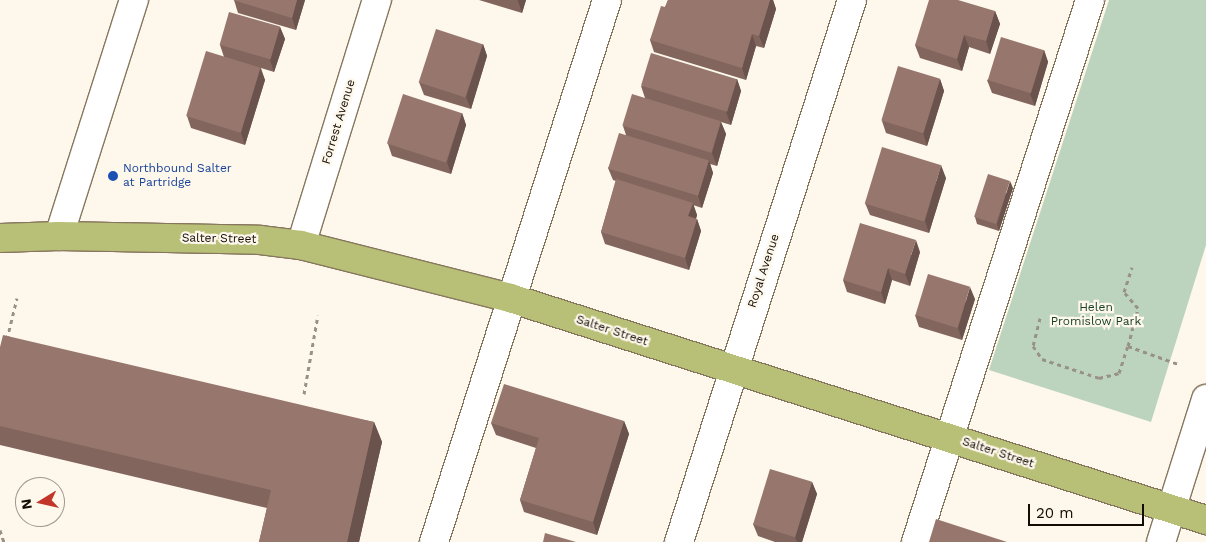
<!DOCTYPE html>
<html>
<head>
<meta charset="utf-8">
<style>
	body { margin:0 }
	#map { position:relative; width:1206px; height:542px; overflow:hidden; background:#fef7ec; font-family:"Work Sans",sans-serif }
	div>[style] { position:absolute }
	.green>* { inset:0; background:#bcd4be }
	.path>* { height:3px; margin-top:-1.5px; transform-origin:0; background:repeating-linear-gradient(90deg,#989188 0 4px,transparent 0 8px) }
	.roads { filter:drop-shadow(1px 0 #86765d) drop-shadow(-1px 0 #86765d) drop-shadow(0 1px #86765d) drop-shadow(0 -1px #86765d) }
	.minor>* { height:28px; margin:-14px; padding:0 14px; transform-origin:14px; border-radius:14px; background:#fff }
	.major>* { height:28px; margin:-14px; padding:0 14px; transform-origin:14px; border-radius:14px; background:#b8bf76 }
	.wall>* { inset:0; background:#82665e }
	.shaded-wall>* { inset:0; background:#6a534c }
	.building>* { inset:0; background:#97776d; transform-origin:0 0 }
	.dots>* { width:14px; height:14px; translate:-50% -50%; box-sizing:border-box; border:2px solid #fef7ec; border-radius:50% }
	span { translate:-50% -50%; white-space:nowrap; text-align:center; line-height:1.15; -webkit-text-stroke:4.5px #fef7ec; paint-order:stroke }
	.street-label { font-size:12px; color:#120c04 }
	.transit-label { font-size:12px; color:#164399 }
	.left { translate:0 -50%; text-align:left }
	.park-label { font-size:12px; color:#143e1d }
	.north { position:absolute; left:15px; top:477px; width:50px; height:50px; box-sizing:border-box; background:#fef7ec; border:1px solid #a0998f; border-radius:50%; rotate:261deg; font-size:14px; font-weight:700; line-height:20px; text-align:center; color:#120c04 }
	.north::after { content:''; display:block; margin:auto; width:18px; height:22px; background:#c23529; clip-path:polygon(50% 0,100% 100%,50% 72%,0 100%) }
	.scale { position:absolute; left:1028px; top:504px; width:116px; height:22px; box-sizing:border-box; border:2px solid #120c04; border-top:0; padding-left:6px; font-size:15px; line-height:18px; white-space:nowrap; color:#120c04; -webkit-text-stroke:4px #fef7ec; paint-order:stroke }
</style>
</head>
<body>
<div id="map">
	<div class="green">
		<i style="clip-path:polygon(1109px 0,1206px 0,1206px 245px,1151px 422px,989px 370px)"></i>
	</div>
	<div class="path">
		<i style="left:1040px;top:318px;width:29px;rotate:104deg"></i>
		<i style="left:1033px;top:346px;width:16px;rotate:55deg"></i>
		<i style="left:1042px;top:359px;width:60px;rotate:18.4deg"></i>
		<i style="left:1099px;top:378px;width:21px;rotate:-14deg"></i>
		<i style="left:1119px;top:373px;width:28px;rotate:-72deg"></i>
		<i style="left:1128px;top:346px;width:53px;rotate:19.8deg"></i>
		<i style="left:7px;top:339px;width:42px;rotate:-76.3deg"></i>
		<i style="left:1128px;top:346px;width:39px;rotate:-75deg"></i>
		<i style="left:1138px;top:308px;width:21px;rotate:-131deg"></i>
		<i style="left:1124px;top:292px;width:26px;rotate:-72deg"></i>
		<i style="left:304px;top:394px;width:80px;rotate:-80deg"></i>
		<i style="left:0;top:530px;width:13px;rotate:72deg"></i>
	</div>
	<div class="roads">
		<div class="minor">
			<i style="left:59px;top:236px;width:248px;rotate:-72.4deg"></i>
			<i style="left:301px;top:245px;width:257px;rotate:-72.8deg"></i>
			<i style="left:434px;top:542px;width:569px;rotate:-72.3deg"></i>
			<i style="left:679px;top:542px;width:569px;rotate:-72.3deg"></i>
			<i style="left:916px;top:542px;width:569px;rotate:-72.2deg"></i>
			<i style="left:1161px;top:542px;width:150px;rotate:-72.5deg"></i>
		</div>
		<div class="major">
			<i style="left:0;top:238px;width:59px;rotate:-1.9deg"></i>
			<i style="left:59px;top:236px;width:201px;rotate:1.1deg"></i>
			<i style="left:260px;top:240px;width:41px;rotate:7deg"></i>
			<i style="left:301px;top:245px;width:216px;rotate:14.2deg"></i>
			<i style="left:510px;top:298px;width:731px;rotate:17.69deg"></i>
		</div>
	</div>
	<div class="wall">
		<i style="clip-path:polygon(234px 0,305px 0,296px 30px,238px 13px)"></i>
		<i style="clip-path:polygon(479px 0,526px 0,522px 13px)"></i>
		<i style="clip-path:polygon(668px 0,773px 0,776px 9px,764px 48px,756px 46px,746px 80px,654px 52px,650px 40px,665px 7px)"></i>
		<i style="clip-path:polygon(995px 11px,1000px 24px,990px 54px,969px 47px,962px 71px,920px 58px,915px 45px)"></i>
		<i style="clip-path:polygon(280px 27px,285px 39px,274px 72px,261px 68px,265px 80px,245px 145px,191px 128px,187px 116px,224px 57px,220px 45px)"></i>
		<i style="clip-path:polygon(483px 44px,487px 56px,471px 109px,424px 95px,419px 82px)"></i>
		<i style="clip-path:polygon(1044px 50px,1048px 62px,1035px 106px,992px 93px,987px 80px)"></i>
		<i style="clip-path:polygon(737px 79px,741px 91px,731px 125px,721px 122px,726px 134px,717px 166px,710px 164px,713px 173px,702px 208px,693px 205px,697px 215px,696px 219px,697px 219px,701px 231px,689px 270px,605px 244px,601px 232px,616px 181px,613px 180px,608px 168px,626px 135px,623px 126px,645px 98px,641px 86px)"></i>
		<i style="clip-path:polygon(940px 79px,944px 91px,927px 146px,886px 133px,882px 121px)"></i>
		<i style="clip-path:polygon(462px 113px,466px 125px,451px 174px,392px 156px,388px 144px)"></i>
		<i style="clip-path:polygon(946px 178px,929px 233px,870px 215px,865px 203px)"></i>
		<i style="clip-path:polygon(1013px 188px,999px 231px,977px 224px,975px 217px)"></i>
		<i style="clip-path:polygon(920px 252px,910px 286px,892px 280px,885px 304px,847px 292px,843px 280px)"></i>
		<i style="clip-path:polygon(975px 299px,962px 340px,919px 327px,915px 315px)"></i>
		<i style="clip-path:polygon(0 347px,374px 422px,382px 442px,359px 542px,259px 542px,267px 508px,0 445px)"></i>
		<i style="clip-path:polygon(624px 421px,629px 434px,597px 535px,524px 512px,520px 500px,536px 448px,496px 435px,491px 423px)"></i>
		<i style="clip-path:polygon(812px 482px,817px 494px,802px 542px,775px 542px,758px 536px,753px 524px)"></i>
	</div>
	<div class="shaded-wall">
		<i style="clip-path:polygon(297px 0,305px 0,296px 30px,292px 18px)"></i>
		<i style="clip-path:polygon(518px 0,526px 0,522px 13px,518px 1px)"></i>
		<i style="clip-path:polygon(770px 0,773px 0,776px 9px,764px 48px,759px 36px)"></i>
		<i style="clip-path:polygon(995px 11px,1000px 24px,990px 54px,986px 41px)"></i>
		<i style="clip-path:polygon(280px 27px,285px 39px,274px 72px,270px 60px)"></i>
		<i style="clip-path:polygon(752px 34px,756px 46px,746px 80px,742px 68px)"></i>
		<i style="clip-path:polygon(964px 35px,969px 47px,962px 71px,957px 59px)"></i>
		<i style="clip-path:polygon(483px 44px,487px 56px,471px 109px,466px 97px)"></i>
		<i style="clip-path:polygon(1044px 50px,1048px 62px,1035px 106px,1030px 94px)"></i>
		<i style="clip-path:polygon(260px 68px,265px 80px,245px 145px,241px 133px)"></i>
		<i style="clip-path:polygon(737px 79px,741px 91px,731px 125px,726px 112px)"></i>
		<i style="clip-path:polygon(940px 79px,944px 91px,927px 146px,923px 133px)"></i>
		<i style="clip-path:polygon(462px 113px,466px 125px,451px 174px,447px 162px)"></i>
		<i style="clip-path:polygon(721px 122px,726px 134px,717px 166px,712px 153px)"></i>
		<i style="clip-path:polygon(709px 160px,713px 173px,702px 208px,698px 196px)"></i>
		<i style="clip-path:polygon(941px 165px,946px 178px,929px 233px,925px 221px)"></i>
		<i style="clip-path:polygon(1010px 181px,1013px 188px,999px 231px,997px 224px)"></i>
		<i style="clip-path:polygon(693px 203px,697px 215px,693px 229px,688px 216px)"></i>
		<i style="clip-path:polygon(697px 219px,701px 231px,689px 270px,685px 258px)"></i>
		<i style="clip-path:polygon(916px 240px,920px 252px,910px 286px,905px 274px)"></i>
		<i style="clip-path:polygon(888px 268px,892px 280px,885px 304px,881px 292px)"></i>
		<i style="clip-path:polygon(970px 287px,975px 299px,962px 340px,958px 328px)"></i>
		<i style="clip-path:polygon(624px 421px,629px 434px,597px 535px,593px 522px)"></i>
		<i style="clip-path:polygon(374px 422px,382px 442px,359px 542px,347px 542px)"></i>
		<i style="clip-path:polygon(812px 482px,817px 494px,802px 542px,797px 542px,795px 537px)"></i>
	</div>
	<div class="building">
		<i style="clip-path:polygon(233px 0,297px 0,292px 18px)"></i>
		<i style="clip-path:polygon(668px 0,770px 0,759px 36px,752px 34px,742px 68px,650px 40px,661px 6px,665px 7px)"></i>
		<i style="clip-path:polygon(929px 0,958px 0,995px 11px,986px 41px,964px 35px,957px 59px,915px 45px)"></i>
		<i style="left:229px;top:12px;width:53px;height:34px;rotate:16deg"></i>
		<i style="left:436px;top:29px;width:49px;height:56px;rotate:18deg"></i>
		<i style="left:1001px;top:37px;width:45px;height:45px;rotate:17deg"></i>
		<i style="left:206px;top:51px;width:57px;height:68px;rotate:17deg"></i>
		<i style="left:651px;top:53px;width:90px;height:34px;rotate:17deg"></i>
		<i style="left:898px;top:66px;width:44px;height:57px;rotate:17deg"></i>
		<i style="left:403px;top:94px;width:62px;height:52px;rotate:18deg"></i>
		<i style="left:632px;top:94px;width:93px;height:33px;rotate:17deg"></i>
		<i style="left:619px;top:133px;width:94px;height:37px;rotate:17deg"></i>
		<i style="left:882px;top:147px;width:62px;height:59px;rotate:17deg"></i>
		<i style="left:988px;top:174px;width:23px;height:45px;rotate:18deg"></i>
		<i style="clip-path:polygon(616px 179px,693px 203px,688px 216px,697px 219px,685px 258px,601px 232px)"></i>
		<i style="clip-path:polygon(860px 223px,916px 240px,905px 274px,888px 268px,881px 292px,843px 280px)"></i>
		<i style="left:928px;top:274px;width:44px;height:43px;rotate:17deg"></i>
		<i style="clip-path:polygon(3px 335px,374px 422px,347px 542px,259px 542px,271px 490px,0 426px,0 347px)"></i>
		<i style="clip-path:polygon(504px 384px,624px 421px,593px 522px,520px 500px,539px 438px,491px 423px)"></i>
		<i style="left:770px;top:469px;width:44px;height:58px;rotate:17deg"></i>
		<i style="clip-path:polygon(936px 519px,1007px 542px,929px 542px)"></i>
		<i style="clip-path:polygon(545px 533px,576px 542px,543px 542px)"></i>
	</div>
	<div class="dots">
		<i style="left:113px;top:176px;background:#1a4fb4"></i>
	</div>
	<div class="street-label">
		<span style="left:339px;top:122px;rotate:-73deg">Forrest Avenue</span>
		<span style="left:219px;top:239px;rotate:1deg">Salter Street</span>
		<span style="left:764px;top:271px;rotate:-72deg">Royal Avenue</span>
		<span style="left:612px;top:331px;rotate:18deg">Salter Street</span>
		<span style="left:998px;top:453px;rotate:18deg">Salter Street</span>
	</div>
	<div class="transit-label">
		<span class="left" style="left:123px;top:176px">Northbound Salter<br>at Partridge</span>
	</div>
	<div class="park-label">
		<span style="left:1096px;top:315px">Helen<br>Promislow Park</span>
	</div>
	<div class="north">N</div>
	<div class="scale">20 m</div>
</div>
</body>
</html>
